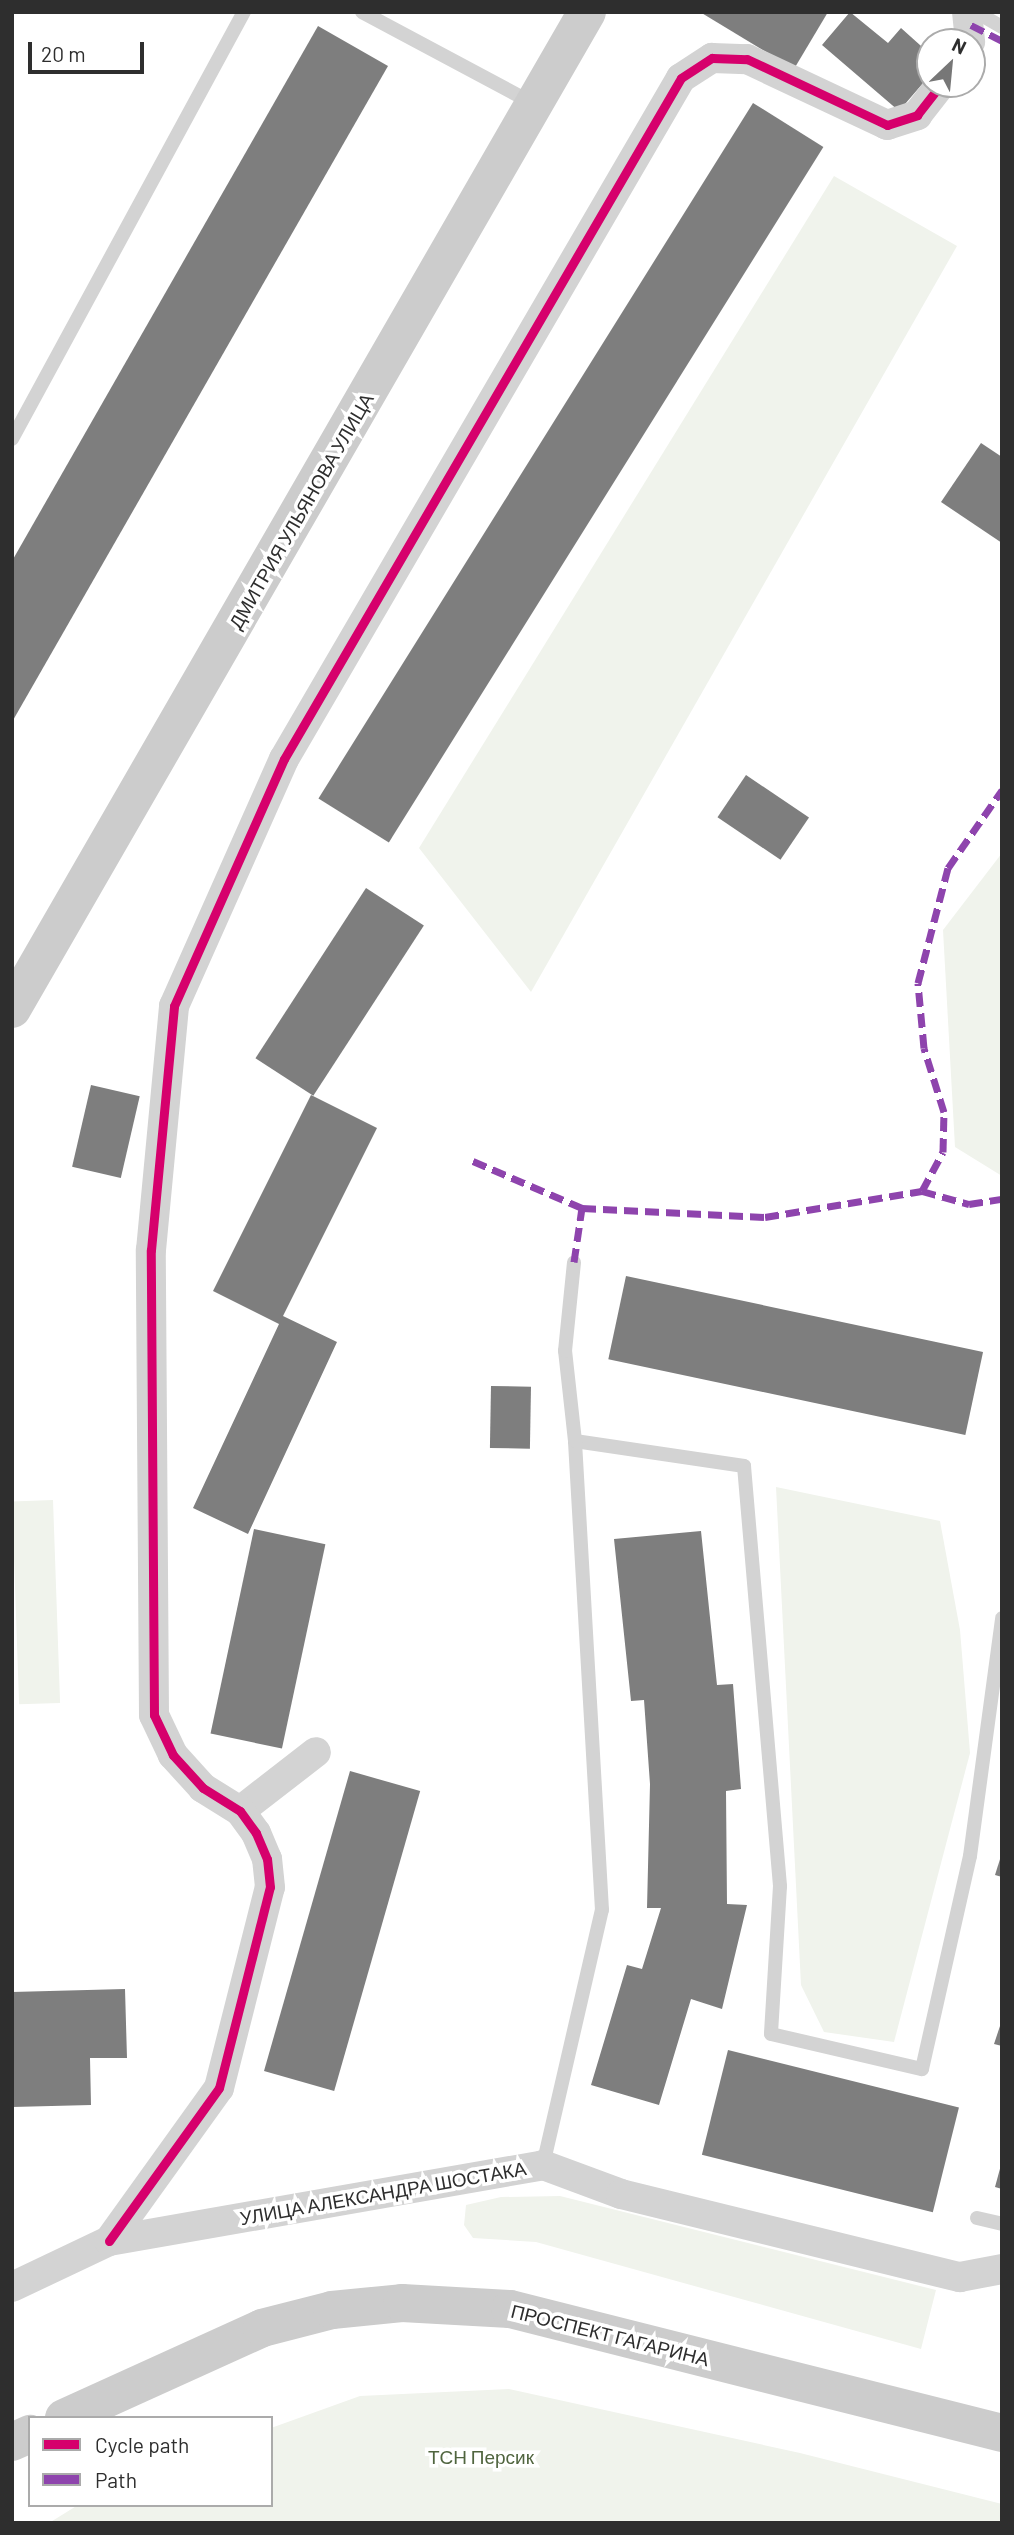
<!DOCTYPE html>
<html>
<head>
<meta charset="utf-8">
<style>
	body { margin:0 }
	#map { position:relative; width:1014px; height:2535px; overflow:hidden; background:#fff; font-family:Barlow,sans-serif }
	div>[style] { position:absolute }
	.green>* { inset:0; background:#f0f3ec; transform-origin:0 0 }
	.building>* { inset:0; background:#7e7e7e; transform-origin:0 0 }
	.lane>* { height:14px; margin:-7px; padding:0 7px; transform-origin:7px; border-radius:7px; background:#d3d3d3 }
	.street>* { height:30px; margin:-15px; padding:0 15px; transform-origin:15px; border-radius:15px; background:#d3d3d3 }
	.secondary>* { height:38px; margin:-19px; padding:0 19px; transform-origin:19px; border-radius:19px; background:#ccc }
	.quiet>* { height:7px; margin-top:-3.5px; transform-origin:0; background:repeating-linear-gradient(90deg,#8e44ad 0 14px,transparent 0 21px) }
	.cycleway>* { height:9px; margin:-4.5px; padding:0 4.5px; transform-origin:4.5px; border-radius:4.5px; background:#d6006c }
	span { translate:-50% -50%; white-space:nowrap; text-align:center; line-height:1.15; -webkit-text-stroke:7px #fff; paint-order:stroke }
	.street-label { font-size:19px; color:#2e2e2e }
	.park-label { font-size:19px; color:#50653f }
	.frame { position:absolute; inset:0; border:14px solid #2e2e2e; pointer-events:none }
	.legend { position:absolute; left:28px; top:2416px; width:245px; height:91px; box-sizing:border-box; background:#fff; border:2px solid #ababab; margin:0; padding:9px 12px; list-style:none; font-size:21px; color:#2e2e2e }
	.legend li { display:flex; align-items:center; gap:14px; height:35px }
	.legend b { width:35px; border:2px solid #ababab }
	.north { position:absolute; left:916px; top:28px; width:70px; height:70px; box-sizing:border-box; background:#fff; border:2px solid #ababab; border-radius:50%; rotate:26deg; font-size:19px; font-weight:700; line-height:28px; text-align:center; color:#2e2e2e }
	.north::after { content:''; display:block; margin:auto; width:24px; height:32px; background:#777; clip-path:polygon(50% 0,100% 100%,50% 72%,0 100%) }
	.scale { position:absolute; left:28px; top:42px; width:116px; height:32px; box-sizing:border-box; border:4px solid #2e2e2e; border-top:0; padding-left:9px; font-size:21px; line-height:24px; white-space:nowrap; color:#2e2e2e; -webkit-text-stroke:5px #fff; paint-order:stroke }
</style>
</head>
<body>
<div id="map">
	<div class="green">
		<i style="clip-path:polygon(834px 176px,957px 246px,531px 992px,419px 848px)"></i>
		<i style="clip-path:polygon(1002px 853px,1002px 1176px,955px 1147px,943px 930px)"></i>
		<i style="clip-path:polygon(776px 1487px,940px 1521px,960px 1630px,970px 1753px,894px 2042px,824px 2032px,801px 1985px)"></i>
		<i style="left:53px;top:1500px;width:203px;height:41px;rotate:88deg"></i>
		<i style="clip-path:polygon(560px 2196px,936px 2290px,921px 2349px,536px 2242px,473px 2238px,464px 2225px,466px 2205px,501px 2197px)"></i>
		<i style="clip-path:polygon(509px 2389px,800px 2453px,1002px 2504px,1002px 2523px,49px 2523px,78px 2505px,271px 2505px,271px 2428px,360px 2396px)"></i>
	</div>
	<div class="building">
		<i style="clip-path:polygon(700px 12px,828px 12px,794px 69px)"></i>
		<i style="clip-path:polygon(850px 12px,888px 43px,901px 28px,930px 54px,930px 75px,899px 111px,822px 45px)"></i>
		<i style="clip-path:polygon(318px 26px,388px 66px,12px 722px,12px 561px)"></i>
		<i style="left:753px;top:103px;width:83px;height:820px;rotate:32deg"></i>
		<i style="clip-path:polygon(981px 443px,1002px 457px,1002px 543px,941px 502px)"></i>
		<i style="left:746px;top:775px;width:76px;height:51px;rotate:34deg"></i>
		<i style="left:366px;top:888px;width:69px;height:203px;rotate:33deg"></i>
		<i style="left:91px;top:1085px;width:50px;height:84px;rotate:13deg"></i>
		<i style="clip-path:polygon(311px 1095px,377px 1128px,283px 1316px,337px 1342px,248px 1534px,193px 1508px,279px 1324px,213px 1291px)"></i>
		<i style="left:626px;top:1276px;width:365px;height:85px;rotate:12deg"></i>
		<i style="left:491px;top:1386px;width:40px;height:62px;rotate:1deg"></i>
		<i style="left:254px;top:1529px;width:73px;height:209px;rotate:12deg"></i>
		<i style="clip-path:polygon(701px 1531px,717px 1685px,733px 1684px,741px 1789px,726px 1791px,727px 1904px,747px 1905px,722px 2009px,691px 1999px,659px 2105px,591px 2085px,627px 1965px,642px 1969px,661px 1908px,647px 1908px,650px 1784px,644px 1700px,631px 1701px,614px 1539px)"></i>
		<i style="left:350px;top:1771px;width:73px;height:312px;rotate:16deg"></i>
		<i style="clip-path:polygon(1001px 1856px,1002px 1856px,1002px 1877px,995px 1875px)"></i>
		<i style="clip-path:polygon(125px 1989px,127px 2058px,90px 2058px,91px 2105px,12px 2107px,12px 1992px)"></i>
		<i style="clip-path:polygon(1001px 2023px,1002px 2023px,1002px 2046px,994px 2044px)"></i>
		<i style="left:728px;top:2050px;width:238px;height:108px;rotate:14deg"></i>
		<i style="clip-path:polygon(1001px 2165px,1002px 2165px,1002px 2189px,995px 2187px)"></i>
	</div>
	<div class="lane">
		<i style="left:362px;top:12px;width:195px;rotate:28.1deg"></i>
		<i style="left:976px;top:12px;width:30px;rotate:30deg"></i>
		<i style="left:12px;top:439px;width:486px;rotate:-61.5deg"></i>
		<i style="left:575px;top:1441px;width:171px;rotate:8.4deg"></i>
		<i style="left:744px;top:1466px;width:422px;rotate:85.1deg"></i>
		<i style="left:780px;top:1886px;width:148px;rotate:93.5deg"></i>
		<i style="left:771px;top:2034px;width:155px;rotate:13.1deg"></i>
		<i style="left:922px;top:2069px;width:218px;rotate:-77.3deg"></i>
		<i style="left:970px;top:1856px;width:240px;rotate:-82.3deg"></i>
		<i style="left:543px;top:2165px;width:262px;rotate:-77deg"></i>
		<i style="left:602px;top:1910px;width:470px;rotate:-93.3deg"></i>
		<i style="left:575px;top:1441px;width:91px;rotate:-96.3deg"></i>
		<i style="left:565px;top:1351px;width:89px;rotate:-84.2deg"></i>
		<i style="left:977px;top:2218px;width:26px;rotate:13deg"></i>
	</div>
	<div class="street">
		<i style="left:967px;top:12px;width:30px;rotate:84deg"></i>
		<i style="left:240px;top:1811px;width:96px;rotate:-37.8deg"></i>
		<i style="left:109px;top:2241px;width:188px;rotate:-54.3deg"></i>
		<i style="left:219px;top:2088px;width:207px;rotate:-75.8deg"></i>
		<i style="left:270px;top:1887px;width:28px;rotate:-96deg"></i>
		<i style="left:267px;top:1859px;width:28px;rotate:-113deg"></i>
		<i style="left:256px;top:1833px;width:27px;rotate:-126deg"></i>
		<i style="left:240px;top:1811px;width:44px;rotate:-148.1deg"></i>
		<i style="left:203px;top:1788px;width:45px;rotate:-132.3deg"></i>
		<i style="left:173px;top:1755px;width:44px;rotate:-115.4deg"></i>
		<i style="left:154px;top:1715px;width:465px;rotate:-90.4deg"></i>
		<i style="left:151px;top:1250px;width:245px;rotate:-84.6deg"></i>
		<i style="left:174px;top:1006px;width:270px;rotate:-66deg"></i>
		<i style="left:284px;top:759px;width:788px;rotate:-59.76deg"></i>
		<i style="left:681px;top:78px;width:37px;rotate:-33deg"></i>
		<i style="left:712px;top:58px;width:35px;rotate:2deg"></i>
		<i style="left:747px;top:59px;width:155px;rotate:25.2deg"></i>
		<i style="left:887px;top:125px;width:32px;rotate:-18deg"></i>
		<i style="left:917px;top:115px;width:39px;rotate:-52deg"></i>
		<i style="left:12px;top:2287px;width:107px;rotate:-25.4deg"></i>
		<i style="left:109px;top:2241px;width:441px;rotate:-9.9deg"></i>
		<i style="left:543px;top:2165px;width:83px;rotate:20.4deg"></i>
		<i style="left:621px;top:2194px;width:349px;rotate:13.8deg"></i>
		<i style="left:960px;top:2277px;width:43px;rotate:-10.8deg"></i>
	</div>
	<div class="secondary">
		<i style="left:12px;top:1009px;width:1151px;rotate:-60.03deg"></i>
		<i style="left:64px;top:2418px;width:217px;rotate:-24.4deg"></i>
		<i style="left:262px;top:2328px;width:72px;rotate:-14.4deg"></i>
		<i style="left:332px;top:2310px;width:70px;rotate:-5.7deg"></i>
		<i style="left:402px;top:2303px;width:108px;rotate:3.2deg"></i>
		<i style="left:510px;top:2309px;width:507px;rotate:14.15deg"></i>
		<i style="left:12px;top:2442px;width:20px;rotate:-24deg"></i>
	</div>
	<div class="quiet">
		<i style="left:971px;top:25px;width:35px;rotate:27deg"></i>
		<i style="left:473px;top:1161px;width:119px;rotate:23.3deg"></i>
		<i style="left:582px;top:1208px;width:183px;rotate:2.8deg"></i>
		<i style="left:765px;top:1217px;width:159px;rotate:-9.4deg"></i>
		<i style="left:922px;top:1191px;width:49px;rotate:15.5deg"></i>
		<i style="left:969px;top:1204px;width:33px;rotate:-9deg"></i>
		<i style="left:922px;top:1191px;width:44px;rotate:-61.7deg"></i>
		<i style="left:943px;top:1152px;width:40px;rotate:-88.6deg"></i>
		<i style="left:944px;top:1112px;width:67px;rotate:-107.4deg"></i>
		<i style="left:924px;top:1048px;width:65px;rotate:-95.3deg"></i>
		<i style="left:918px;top:983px;width:119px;rotate:-75.4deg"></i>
		<i style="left:948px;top:868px;width:95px;rotate:-55.3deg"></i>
		<i style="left:574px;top:1262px;width:55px;rotate:-81.6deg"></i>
	</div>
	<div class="cycleway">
		<i style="left:109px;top:2241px;width:188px;rotate:-54.3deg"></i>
		<i style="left:219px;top:2088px;width:207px;rotate:-75.8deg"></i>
		<i style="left:270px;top:1887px;width:28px;rotate:-96deg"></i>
		<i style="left:267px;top:1859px;width:28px;rotate:-113deg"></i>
		<i style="left:256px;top:1833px;width:27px;rotate:-126deg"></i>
		<i style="left:240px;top:1811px;width:44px;rotate:-148.1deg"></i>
		<i style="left:203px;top:1788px;width:45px;rotate:-132.3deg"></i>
		<i style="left:173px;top:1755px;width:44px;rotate:-115.4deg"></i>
		<i style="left:154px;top:1715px;width:465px;rotate:-90.4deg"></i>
		<i style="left:151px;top:1250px;width:245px;rotate:-84.6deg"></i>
		<i style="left:174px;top:1006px;width:270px;rotate:-66deg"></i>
		<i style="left:284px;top:759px;width:788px;rotate:-59.76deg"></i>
		<i style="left:681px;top:78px;width:37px;rotate:-33deg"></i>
		<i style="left:712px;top:58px;width:35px;rotate:2deg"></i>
		<i style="left:747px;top:59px;width:155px;rotate:25.2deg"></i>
		<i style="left:887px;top:125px;width:32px;rotate:-18deg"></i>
		<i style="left:917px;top:115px;width:39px;rotate:-52deg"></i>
	</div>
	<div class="street-label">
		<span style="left:301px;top:511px;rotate:-60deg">ДМИТРИЯ УЛЬЯНОВА УЛИЦА</span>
		<span style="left:383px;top:2193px;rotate:-10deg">УЛИЦА АЛЕКСАНДРА ШОСТАКА</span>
		<span style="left:610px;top:2335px;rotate:14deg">ПРОСПЕКТ ГАГАРИНА</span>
	</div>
	<div class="park-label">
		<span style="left:481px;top:2457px">ТСН Персик</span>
	</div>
	<div class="frame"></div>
	<ul class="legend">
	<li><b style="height:9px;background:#d6006c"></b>Cycle path</li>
	<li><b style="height:9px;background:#8e44ad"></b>Path</li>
	</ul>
	<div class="north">N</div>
	<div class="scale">20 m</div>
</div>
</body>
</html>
